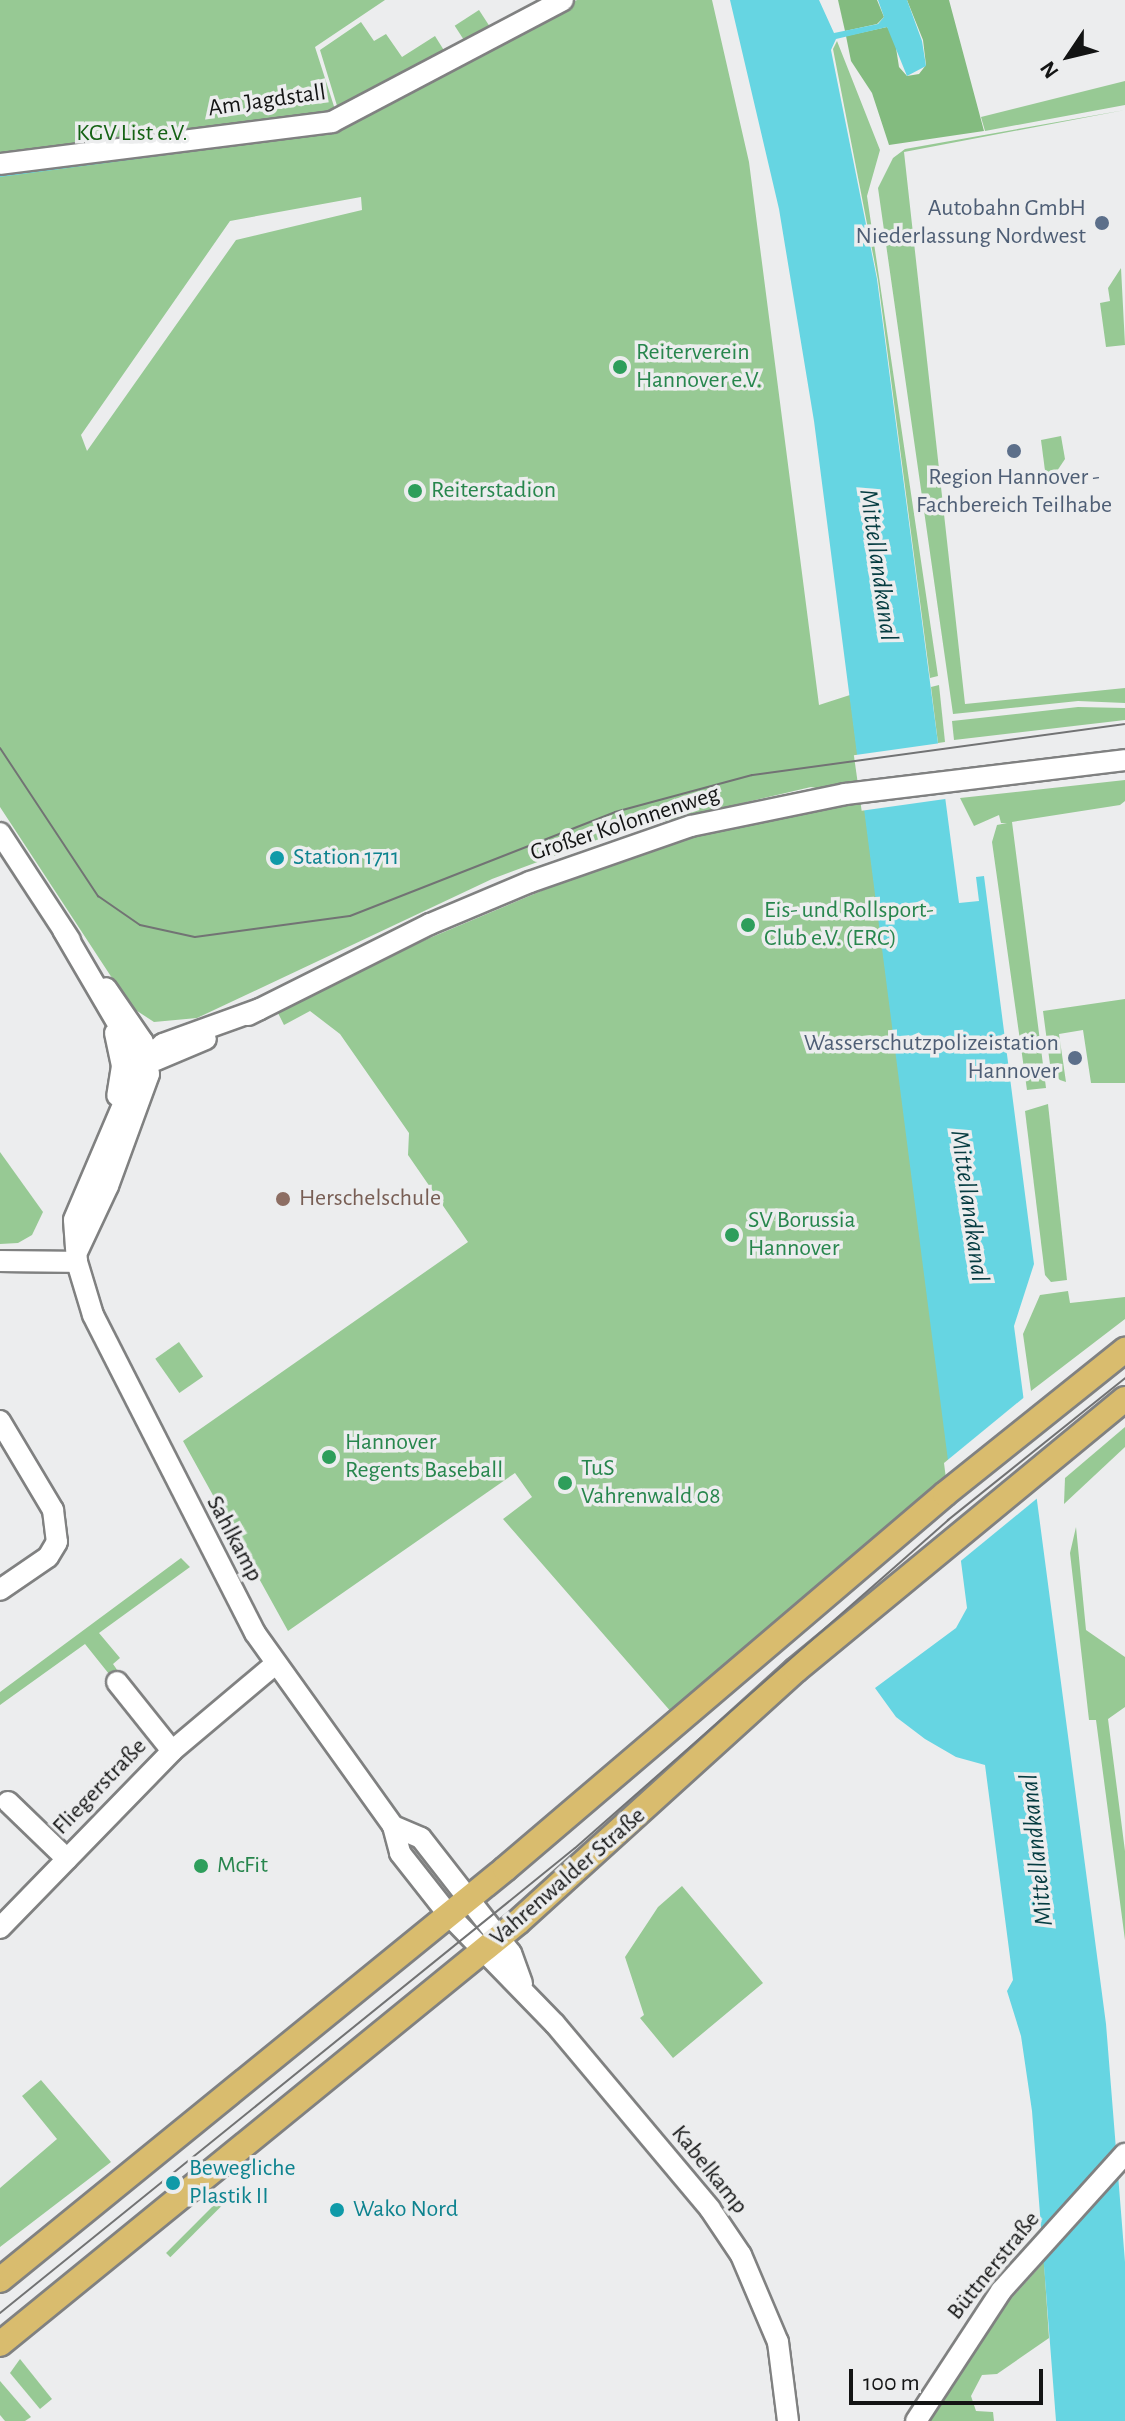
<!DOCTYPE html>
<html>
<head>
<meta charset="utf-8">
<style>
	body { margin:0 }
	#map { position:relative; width:1125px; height:2421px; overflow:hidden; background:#ecedee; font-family:"Alegreya Sans",sans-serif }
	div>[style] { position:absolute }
	.green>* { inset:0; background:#97c994; transform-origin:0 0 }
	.forest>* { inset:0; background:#83bb7f }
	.water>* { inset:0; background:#66d5e2 }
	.pier>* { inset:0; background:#ecedee; transform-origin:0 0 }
	.stream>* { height:4px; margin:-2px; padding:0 2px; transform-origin:2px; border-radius:2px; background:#66d5e2 }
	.roads { filter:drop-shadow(2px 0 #808181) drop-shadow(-2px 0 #808181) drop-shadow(0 2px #808181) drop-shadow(0 -2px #808181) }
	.minor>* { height:20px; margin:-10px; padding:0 10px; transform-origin:10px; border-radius:10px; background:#fff }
	.major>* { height:24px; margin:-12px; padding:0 12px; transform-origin:12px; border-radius:12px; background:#d9bc6e }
	.tram>* { height:2px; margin:-1px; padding:0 1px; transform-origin:1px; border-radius:1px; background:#727374 }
	.dots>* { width:22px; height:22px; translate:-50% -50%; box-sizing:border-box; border:4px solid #ecedee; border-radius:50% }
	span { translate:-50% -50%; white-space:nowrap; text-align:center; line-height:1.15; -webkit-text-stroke:7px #ecedee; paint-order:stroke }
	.street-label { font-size:24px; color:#131414 }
	.park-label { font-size:24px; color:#146214 }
	.service-label { font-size:24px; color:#4e5e75 }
	.right { translate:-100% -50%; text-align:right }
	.leisure-label { font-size:24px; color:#27864d }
	.left { translate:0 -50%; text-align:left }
	.culture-label { font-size:24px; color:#0d838f }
	.education-label { font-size:24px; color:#785e54 }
	.water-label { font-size:26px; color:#053c41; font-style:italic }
	.north { position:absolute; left:1029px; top:16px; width:80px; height:80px; -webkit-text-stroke:6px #ecedee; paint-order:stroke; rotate:235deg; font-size:22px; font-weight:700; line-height:32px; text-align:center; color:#131414 }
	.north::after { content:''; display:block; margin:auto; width:28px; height:36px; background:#131414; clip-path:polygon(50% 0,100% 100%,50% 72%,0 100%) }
	.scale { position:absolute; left:849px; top:2369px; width:194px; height:36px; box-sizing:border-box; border:4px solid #131414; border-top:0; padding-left:10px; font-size:24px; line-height:28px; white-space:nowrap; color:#131414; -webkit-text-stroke:6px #ecedee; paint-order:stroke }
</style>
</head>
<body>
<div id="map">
	<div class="green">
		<i style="clip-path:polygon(evenodd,0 0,385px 0,315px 47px,339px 122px,577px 0,712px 0,749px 162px,819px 705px,850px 695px,952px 1485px,679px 1721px,503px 1519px,532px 1497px,515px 1473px,288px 1631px,183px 1441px,468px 1242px,408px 1155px,409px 1133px,340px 1034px,310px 1011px,284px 1025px,276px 1009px,394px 953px,596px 868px,694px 837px,796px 813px,844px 794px,811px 787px,618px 832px,492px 879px,197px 1018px,154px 1022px,131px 1007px,0 807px,0 0,361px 197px,362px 210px,236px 240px,87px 451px,81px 435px,230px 221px,361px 197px)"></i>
		<i style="left:479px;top:10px;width:20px;height:29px;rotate:57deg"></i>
		<i style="clip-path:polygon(361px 22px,374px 41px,386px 34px,402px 57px,435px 36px,445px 52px,338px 109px,320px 50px)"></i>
		<i style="clip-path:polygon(837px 41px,880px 150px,867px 196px,938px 676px,930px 678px,878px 280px,833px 49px)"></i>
		<i style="clip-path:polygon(1125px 81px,1125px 105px,985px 131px,981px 117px)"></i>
		<i style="clip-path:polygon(1125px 110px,904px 152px,965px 704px,1125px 688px,1125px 703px,1078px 701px,953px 714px,878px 188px,893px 158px,905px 149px)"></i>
		<i style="clip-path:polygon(1121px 268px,1125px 345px,1106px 347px,1100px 303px,1110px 301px,1108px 288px)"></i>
		<i style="clip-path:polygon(1061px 436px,1065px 459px,1047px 486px,1041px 440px)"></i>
		<i style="clip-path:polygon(939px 685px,945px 742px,938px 743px,931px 687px)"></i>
		<i style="clip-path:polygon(1078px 707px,1125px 708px,1125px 720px,954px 740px,952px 721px)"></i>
		<i style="clip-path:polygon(1125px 780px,1125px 801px,1120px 805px,1012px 822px,1046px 1088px,1027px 1090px,992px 842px,997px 825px,1007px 823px,1001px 823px,999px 815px,974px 826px,960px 798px)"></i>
		<i style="clip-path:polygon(1125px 999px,1125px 1083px,1091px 1083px,1083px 1030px,1059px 1034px,1066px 1082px,1060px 1080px,1051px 1072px,1043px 1011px)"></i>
		<i style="clip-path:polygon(1048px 1104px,1067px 1280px,1051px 1282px,1045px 1275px,1025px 1111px)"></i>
		<i style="clip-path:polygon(0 1152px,43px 1212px,32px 1235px,18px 1243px,0 1244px)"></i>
		<i style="clip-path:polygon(1068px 1291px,1070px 1303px,1125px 1297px,1125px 1319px,1031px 1391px,1023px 1334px,1040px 1295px)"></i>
		<i style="left:179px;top:1342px;width:42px;height:29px;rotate:55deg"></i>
		<i style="clip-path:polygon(1125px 1427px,1125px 1447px,1064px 1504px,1065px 1478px)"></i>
		<i style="clip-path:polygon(1076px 1527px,1086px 1630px,1125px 1657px,1125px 1707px,1108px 1719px,1125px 1851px,1125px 1940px,1096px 1720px,1089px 1720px,1070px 1553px)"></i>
		<i style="clip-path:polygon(181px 1558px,190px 1567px,99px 1633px,120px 1658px,113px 1664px,120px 1674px,113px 1679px,85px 1644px,0 1705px,0 1692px)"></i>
		<i style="clip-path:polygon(682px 1886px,763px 1983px,673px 2058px,640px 2018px,644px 2015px,625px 1957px,658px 1907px)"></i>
		<i style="clip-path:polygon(41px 2080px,111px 2162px,0 2247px,0 2188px,57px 2139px,22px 2096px)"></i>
		<i style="left:229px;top:2190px;width:6px;height:89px;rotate:45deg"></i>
		<i style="clip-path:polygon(1044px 2262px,1049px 2338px,997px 2374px,982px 2375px,971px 2396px,976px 2411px,993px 2412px,994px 2421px,929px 2421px,992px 2320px)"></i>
		<i style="clip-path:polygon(20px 2359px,52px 2399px,40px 2409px,10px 2373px)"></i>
		<i style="clip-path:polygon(0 2381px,31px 2417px,25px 2421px,5px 2421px,0 2415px)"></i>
	</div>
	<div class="forest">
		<i style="clip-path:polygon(838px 0,877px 0,884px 17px,877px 24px,845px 31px)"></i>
		<i style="clip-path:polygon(907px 0,949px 0,984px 131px,889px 145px,872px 93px,851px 61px,846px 36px,887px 27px,894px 35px,899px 67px,907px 76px,919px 74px,926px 65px,923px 40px)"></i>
	</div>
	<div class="water">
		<i style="clip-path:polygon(730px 0,819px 0,834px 33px,878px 24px,884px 17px,878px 0,907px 0,922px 41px,926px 66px,907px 76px,887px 27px,836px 39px,831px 50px,877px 279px,959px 903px,979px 901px,976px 877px,984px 876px,1034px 1264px,1014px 1326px,1106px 2024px,1125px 2262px,1125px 2421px,1056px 2421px,1032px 2111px,1021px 2036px,1007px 1991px,1013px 1980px,985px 1765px,956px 1757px,925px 1739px,896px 1717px,875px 1688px,956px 1628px,967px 1608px,814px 421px,779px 209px)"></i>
	</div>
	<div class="pier">
		<i style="left:941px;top:743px;width:56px;height:88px;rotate:82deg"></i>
		<i style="clip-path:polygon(1027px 1395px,1040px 1496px,957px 1564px,944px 1463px)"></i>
	</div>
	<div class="stream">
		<i style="left:0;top:175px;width:246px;rotate:-7.5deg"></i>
	</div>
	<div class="roads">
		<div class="minor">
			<i style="left:0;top:164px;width:335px;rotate:-7.2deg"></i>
			<i style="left:332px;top:122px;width:261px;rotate:-27.8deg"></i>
			<i style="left:0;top:833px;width:128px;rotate:56.8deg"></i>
			<i style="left:63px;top:930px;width:139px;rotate:59.7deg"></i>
			<i style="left:133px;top:1050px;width:25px;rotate:23deg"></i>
			<i style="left:156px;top:1060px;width:54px;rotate:-22.8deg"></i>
			<i style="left:260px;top:1009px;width:103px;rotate:160.2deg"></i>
			<i style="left:163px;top:1044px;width:31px;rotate:138deg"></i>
			<i style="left:140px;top:1065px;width:168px;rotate:113.1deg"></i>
			<i style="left:74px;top:1220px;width:42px;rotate:85.9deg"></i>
			<i style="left:77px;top:1262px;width:55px;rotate:73.2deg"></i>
			<i style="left:93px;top:1315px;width:357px;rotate:63deg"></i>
			<i style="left:255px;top:1633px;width:237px;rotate:54.4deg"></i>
			<i style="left:393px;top:1826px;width:28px;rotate:75deg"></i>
			<i style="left:400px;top:1853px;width:78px;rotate:51.8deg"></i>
			<i style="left:448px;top:1914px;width:153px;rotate:45.8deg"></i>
			<i style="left:555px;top:2024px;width:241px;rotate:50deg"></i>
			<i style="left:710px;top:2209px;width:55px;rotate:56deg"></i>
			<i style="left:741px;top:2255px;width:95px;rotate:67deg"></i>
			<i style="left:778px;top:2342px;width:80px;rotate:82.8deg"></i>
			<i style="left:248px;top:1015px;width:203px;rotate:-26.6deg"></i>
			<i style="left:430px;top:924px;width:108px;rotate:-22.8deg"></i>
			<i style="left:530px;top:882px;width:170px;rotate:-19.2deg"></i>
			<i style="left:691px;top:826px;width:157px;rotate:-11.7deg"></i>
			<i style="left:845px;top:794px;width:282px;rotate:-6.9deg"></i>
			<i style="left:115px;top:1033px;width:34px;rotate:78deg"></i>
			<i style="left:122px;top:1066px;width:30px;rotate:99deg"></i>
			<i style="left:78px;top:1250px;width:71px;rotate:-64.9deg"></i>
			<i style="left:108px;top:1186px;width:119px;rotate:-69.9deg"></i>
			<i style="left:149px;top:1074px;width:33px;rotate:-101deg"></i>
			<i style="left:143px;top:1042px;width:65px;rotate:-124.4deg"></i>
			<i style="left:0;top:1261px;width:77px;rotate:0.7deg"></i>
			<i style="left:0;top:1421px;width:104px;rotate:59.2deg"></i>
			<i style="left:53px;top:1510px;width:32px;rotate:83deg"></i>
			<i style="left:57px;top:1542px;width:17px;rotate:121deg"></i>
			<i style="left:48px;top:1557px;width:58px;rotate:145.5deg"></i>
			<i style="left:117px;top:1682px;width:88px;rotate:51.4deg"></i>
			<i style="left:8px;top:1802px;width:82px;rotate:44deg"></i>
			<i style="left:393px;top:1826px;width:30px;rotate:23deg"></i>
			<i style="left:421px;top:1838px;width:146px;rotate:52deg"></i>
			<i style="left:511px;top:1953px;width:32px;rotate:70deg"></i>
			<i style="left:0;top:1928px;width:247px;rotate:-45.8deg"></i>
			<i style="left:172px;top:1751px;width:133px;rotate:-40.1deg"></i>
			<i style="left:916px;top:2421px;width:155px;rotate:-56.8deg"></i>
			<i style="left:1001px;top:2291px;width:185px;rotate:-47.9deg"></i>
		</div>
		<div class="major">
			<i style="left:0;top:2280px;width:651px;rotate:-39.14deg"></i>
			<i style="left:505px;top:1869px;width:578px;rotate:-40.44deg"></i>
			<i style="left:945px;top:1494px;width:231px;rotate:-38.7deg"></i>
			<i style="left:0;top:2344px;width:668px;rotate:-39.17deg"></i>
			<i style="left:518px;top:1922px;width:375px;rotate:-42.2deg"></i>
			<i style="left:796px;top:1670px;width:426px;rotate:-39.5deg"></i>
		</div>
	</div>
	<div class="tram">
		<i style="left:0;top:748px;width:178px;rotate:56.5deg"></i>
		<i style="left:98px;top:896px;width:51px;rotate:34.6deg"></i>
		<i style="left:140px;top:925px;width:56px;rotate:12.3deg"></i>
		<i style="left:195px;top:937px;width:156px;rotate:-7.7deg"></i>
		<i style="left:350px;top:916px;width:285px;rotate:-21.4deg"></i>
		<i style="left:615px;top:812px;width:142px;rotate:-15.1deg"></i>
		<i style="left:752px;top:775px;width:376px;rotate:-7.8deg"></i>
		<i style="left:0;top:2313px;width:739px;rotate:-38.96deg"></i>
		<i style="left:575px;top:1848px;width:497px;rotate:-41.3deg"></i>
		<i style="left:948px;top:1520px;width:227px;rotate:-38.7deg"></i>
	</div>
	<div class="dots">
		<i style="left:1102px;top:223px;background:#5c6f8a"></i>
		<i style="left:620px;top:367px;background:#2e9e5b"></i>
		<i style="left:1014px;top:451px;background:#5c6f8a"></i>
		<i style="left:415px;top:491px;background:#2e9e5b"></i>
		<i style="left:277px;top:858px;background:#0f9aa8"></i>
		<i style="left:748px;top:925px;background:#2e9e5b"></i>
		<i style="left:1075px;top:1058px;background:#5c6f8a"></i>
		<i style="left:283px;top:1199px;background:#8d6e63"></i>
		<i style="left:732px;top:1235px;background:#2e9e5b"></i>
		<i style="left:329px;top:1457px;background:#2e9e5b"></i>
		<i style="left:565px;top:1483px;background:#2e9e5b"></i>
		<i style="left:201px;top:1866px;background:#2e9e5b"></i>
		<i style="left:173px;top:2183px;background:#0f9aa8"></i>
		<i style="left:337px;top:2210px;background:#0f9aa8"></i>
	</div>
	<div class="street-label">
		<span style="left:267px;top:101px;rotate:-8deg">Am Jagdstall</span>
		<span style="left:625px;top:824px;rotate:-18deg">Großer Kolonnenweg</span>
		<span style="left:234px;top:1539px;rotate:62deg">Sahlkamp</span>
		<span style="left:100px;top:1787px;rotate:-46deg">Fliegerstraße</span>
		<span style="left:568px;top:1877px;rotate:-41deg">Vahrenwalder Straße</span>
		<span style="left:709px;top:2170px;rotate:51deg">Kabelkamp</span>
		<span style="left:994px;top:2266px;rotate:-51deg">Büttnerstraße</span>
	</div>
	<div class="park-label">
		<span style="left:132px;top:134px">KGV List e.V.</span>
	</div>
	<div class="service-label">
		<span class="right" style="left:1086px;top:223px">Autobahn GmbH<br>Niederlassung Nordwest</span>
		<span style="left:1014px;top:492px">Region Hannover -<br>Fachbereich Teilhabe</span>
		<span class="right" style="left:1059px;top:1058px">Wasserschutzpolizeistation<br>Hannover</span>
	</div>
	<div class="leisure-label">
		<span class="left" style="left:636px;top:367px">Reiterverein<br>Hannover e.V.</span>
		<span class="left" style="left:431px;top:491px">Reiterstadion</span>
		<span class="left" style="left:764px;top:925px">Eis- und Rollsport-<br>Club e.V. (ERC)</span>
		<span class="left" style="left:748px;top:1235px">SV Borussia<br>Hannover</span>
		<span class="left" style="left:345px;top:1457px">Hannover<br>Regents Baseball</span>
		<span class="left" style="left:581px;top:1483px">TuS<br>Vahrenwald 08</span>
		<span class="left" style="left:217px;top:1866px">McFit</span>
	</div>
	<div class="culture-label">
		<span class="left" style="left:293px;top:858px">Station 1711</span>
		<span class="left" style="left:189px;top:2183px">Bewegliche<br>Plastik II</span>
		<span class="left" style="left:353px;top:2210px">Wako Nord</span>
	</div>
	<div class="education-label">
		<span class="left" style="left:299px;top:1199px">Herschelschule</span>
	</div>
	<div class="water-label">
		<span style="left:878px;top:565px;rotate:82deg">Mittellandkanal</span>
		<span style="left:969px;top:1206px;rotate:82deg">Mittellandkanal</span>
		<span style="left:1037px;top:1850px;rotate:-96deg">Mittellandkanal</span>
	</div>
	<div class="north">N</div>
	<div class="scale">100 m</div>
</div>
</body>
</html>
